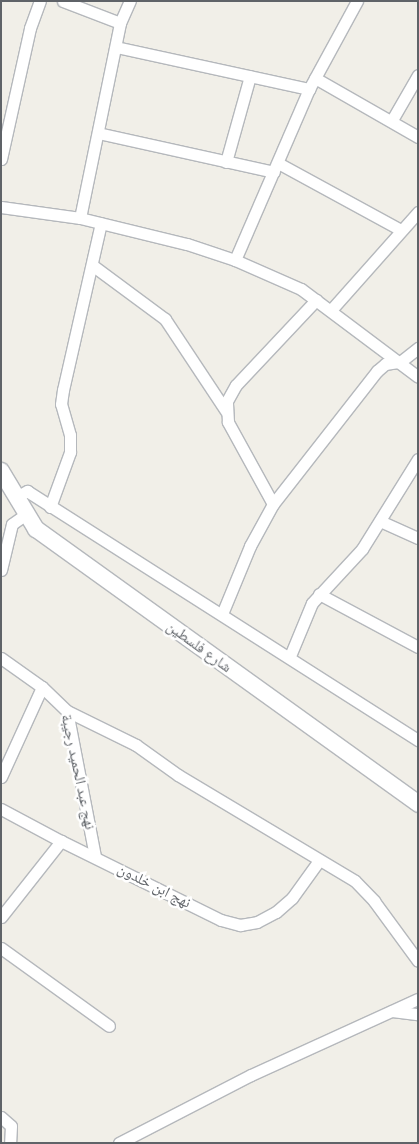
<!DOCTYPE html>
<html>
<head>
<meta charset="utf-8">
<style>
	body { margin:0 }
	#map { position:relative; width:419px; height:1144px; overflow:hidden; background:#f1efe8; font-family:Roboto,"Noto Naskh Arabic",sans-serif }
	div>[style] { position:absolute }
	.roads { filter:drop-shadow(1px 0 #b5b8bc) drop-shadow(-1px 0 #b5b8bc) drop-shadow(0 1px #b5b8bc) drop-shadow(0 -1px #b5b8bc) }
	.street>* { height:11px; margin:-5.5px; padding:0 5.5px; transform-origin:5.5px; border-radius:5.5px; background:#fff }
	.secondary>* { height:16px; margin:-8px; padding:0 8px; transform-origin:8px; border-radius:8px; background:#fff }
	span { translate:-50% -50%; white-space:nowrap; text-align:center; line-height:1.15; -webkit-text-stroke:5px #fff; paint-order:stroke }
	.street-label { font-size:15px; color:#5f6368 }
	.frame { position:absolute; inset:0; border:2px solid #5f6368; pointer-events:none }
</style>
</head>
<body>
<div id="map">
	<div class="roads">
		<div class="street">
			<i style="left:63px;top:1px;width:61px;rotate:21.1deg"></i>
			<i style="left:116px;top:47px;width:198px;rotate:12.3deg"></i>
			<i style="left:315px;top:78px;width:119px;rotate:29.8deg"></i>
			<i style="left:392px;top:120px;width:52px;rotate:-60deg"></i>
			<i style="left:98px;top:133px;width:180px;rotate:12.5deg"></i>
			<i style="left:1px;top:159px;width:134px;rotate:-77.5deg"></i>
			<i style="left:30px;top:28px;width:29px;rotate:-70deg"></i>
			<i style="left:226px;top:162px;width:89px;rotate:-74.4deg"></i>
			<i style="left:278px;top:163px;width:140px;rotate:28.6deg"></i>
			<i style="left:1px;top:207px;width:80px;rotate:7.9deg"></i>
			<i style="left:80px;top:218px;width:110px;rotate:13.7deg"></i>
			<i style="left:187px;top:244px;width:51px;rotate:18.4deg"></i>
			<i style="left:235px;top:260px;width:72px;rotate:23.7deg"></i>
			<i style="left:301px;top:289px;width:146px;rotate:36.9deg"></i>
			<i style="left:80px;top:218px;width:199px;rotate:-78.4deg"></i>
			<i style="left:120px;top:23px;width:24px;rotate:-66deg"></i>
			<i style="left:235px;top:260px;width:186px;rotate:-66.6deg"></i>
			<i style="left:309px;top:89px;width:100px;rotate:-61.4deg"></i>
			<i style="left:92px;top:265px;width:91px;rotate:36.5deg"></i>
			<i style="left:165px;top:319px;width:110px;rotate:56.5deg"></i>
			<i style="left:331px;top:310px;width:131px;rotate:-48.4deg"></i>
			<i style="left:16px;top:497px;width:13px;rotate:-29deg"></i>
			<i style="left:27px;top:491px;width:464px;rotate:32.5deg"></i>
			<i style="left:273px;top:504px;width:94px;rotate:-118.8deg"></i>
			<i style="left:228px;top:422px;width:21px;rotate:-93deg"></i>
			<i style="left:227px;top:401px;width:18px;rotate:-61deg"></i>
			<i style="left:236px;top:385px;width:117px;rotate:-46.7deg"></i>
			<i style="left:50px;top:507px;width:59px;rotate:-70deg"></i>
			<i style="left:70px;top:452px;width:17px;rotate:-90deg"></i>
			<i style="left:70px;top:435px;width:32px;rotate:-106deg"></i>
			<i style="left:61px;top:404px;width:14px;rotate:-82deg"></i>
			<i style="left:63px;top:390px;width:171px;rotate:-77.2deg"></i>
			<i style="left:380px;top:521px;width:42px;rotate:24.1deg"></i>
			<i style="left:1px;top:570px;width:47px;rotate:-76.6deg"></i>
			<i style="left:12px;top:524px;width:16px;rotate:-35deg"></i>
			<i style="left:319px;top:594px;width:112px;rotate:28.2deg"></i>
			<i style="left:222px;top:614px;width:74px;rotate:-67.6deg"></i>
			<i style="left:250px;top:546px;width:48px;rotate:-61.3deg"></i>
			<i style="left:273px;top:504px;width:169px;rotate:-52deg"></i>
			<i style="left:377px;top:371px;width:11px;rotate:-41deg"></i>
			<i style="left:385px;top:364px;width:15px;rotate:-8deg"></i>
			<i style="left:400px;top:362px;width:23px;rotate:-38deg"></i>
			<i style="left:290px;top:656px;width:57px;rotate:-67.5deg"></i>
			<i style="left:312px;top:603px;width:74px;rotate:-47.2deg"></i>
			<i style="left:362px;top:549px;width:106px;rotate:-58.1deg"></i>
			<i style="left:1px;top:658px;width:50px;rotate:35.3deg"></i>
			<i style="left:42px;top:687px;width:35px;rotate:44deg"></i>
			<i style="left:67px;top:711px;width:148px;rotate:79.1deg"></i>
			<i style="left:67px;top:711px;width:77px;rotate:26.2deg"></i>
			<i style="left:136px;top:745px;width:52px;rotate:35.5deg"></i>
			<i style="left:178px;top:775px;width:206px;rotate:30.9deg"></i>
			<i style="left:355px;top:881px;width:28px;rotate:46deg"></i>
			<i style="left:374px;top:901px;width:74px;rotate:53.7deg"></i>
			<i style="left:1px;top:777px;width:99px;rotate:-65.5deg"></i>
			<i style="left:1px;top:809px;width:68px;rotate:28.1deg"></i>
			<i style="left:1px;top:917px;width:97px;rotate:-51.7deg"></i>
			<i style="left:61px;top:841px;width:178px;rotate:26.3deg"></i>
			<i style="left:221px;top:920px;width:20px;rotate:15deg"></i>
			<i style="left:240px;top:925px;width:17px;rotate:-10deg"></i>
			<i style="left:257px;top:922px;width:21px;rotate:-28deg"></i>
			<i style="left:276px;top:912px;width:21px;rotate:-41deg"></i>
			<i style="left:292px;top:898px;width:44px;rotate:-54.2deg"></i>
			<i style="left:1px;top:948px;width:133px;rotate:35.8deg"></i>
			<i style="left:392px;top:1011px;width:26px;rotate:7deg"></i>
			<i style="left:1px;top:1117px;width:13px;rotate:42deg"></i>
			<i style="left:11px;top:1126px;width:17px;rotate:93deg"></i>
			<i style="left:119px;top:1143px;width:148px;rotate:-27.3deg"></i>
			<i style="left:251px;top:1075px;width:183px;rotate:-24.5deg"></i>
		</div>
		<div class="secondary">
			<i style="left:1px;top:471px;width:68px;rotate:58.9deg"></i>
			<i style="left:36px;top:529px;width:471px;rotate:35.7deg"></i>
		</div>
	</div>
	<div class="street-label">
		<span style="left:199px;top:647px;rotate:36deg">شارع فلسطين</span>
		<span style="left:78px;top:772px;rotate:78deg">نهج عبد الحميد رجيبة</span>
		<span style="left:154px;top:886px;rotate:27deg">نهج ابن خلدون</span>
	</div>
	<div class="frame"></div>
</div>
</body>
</html>
